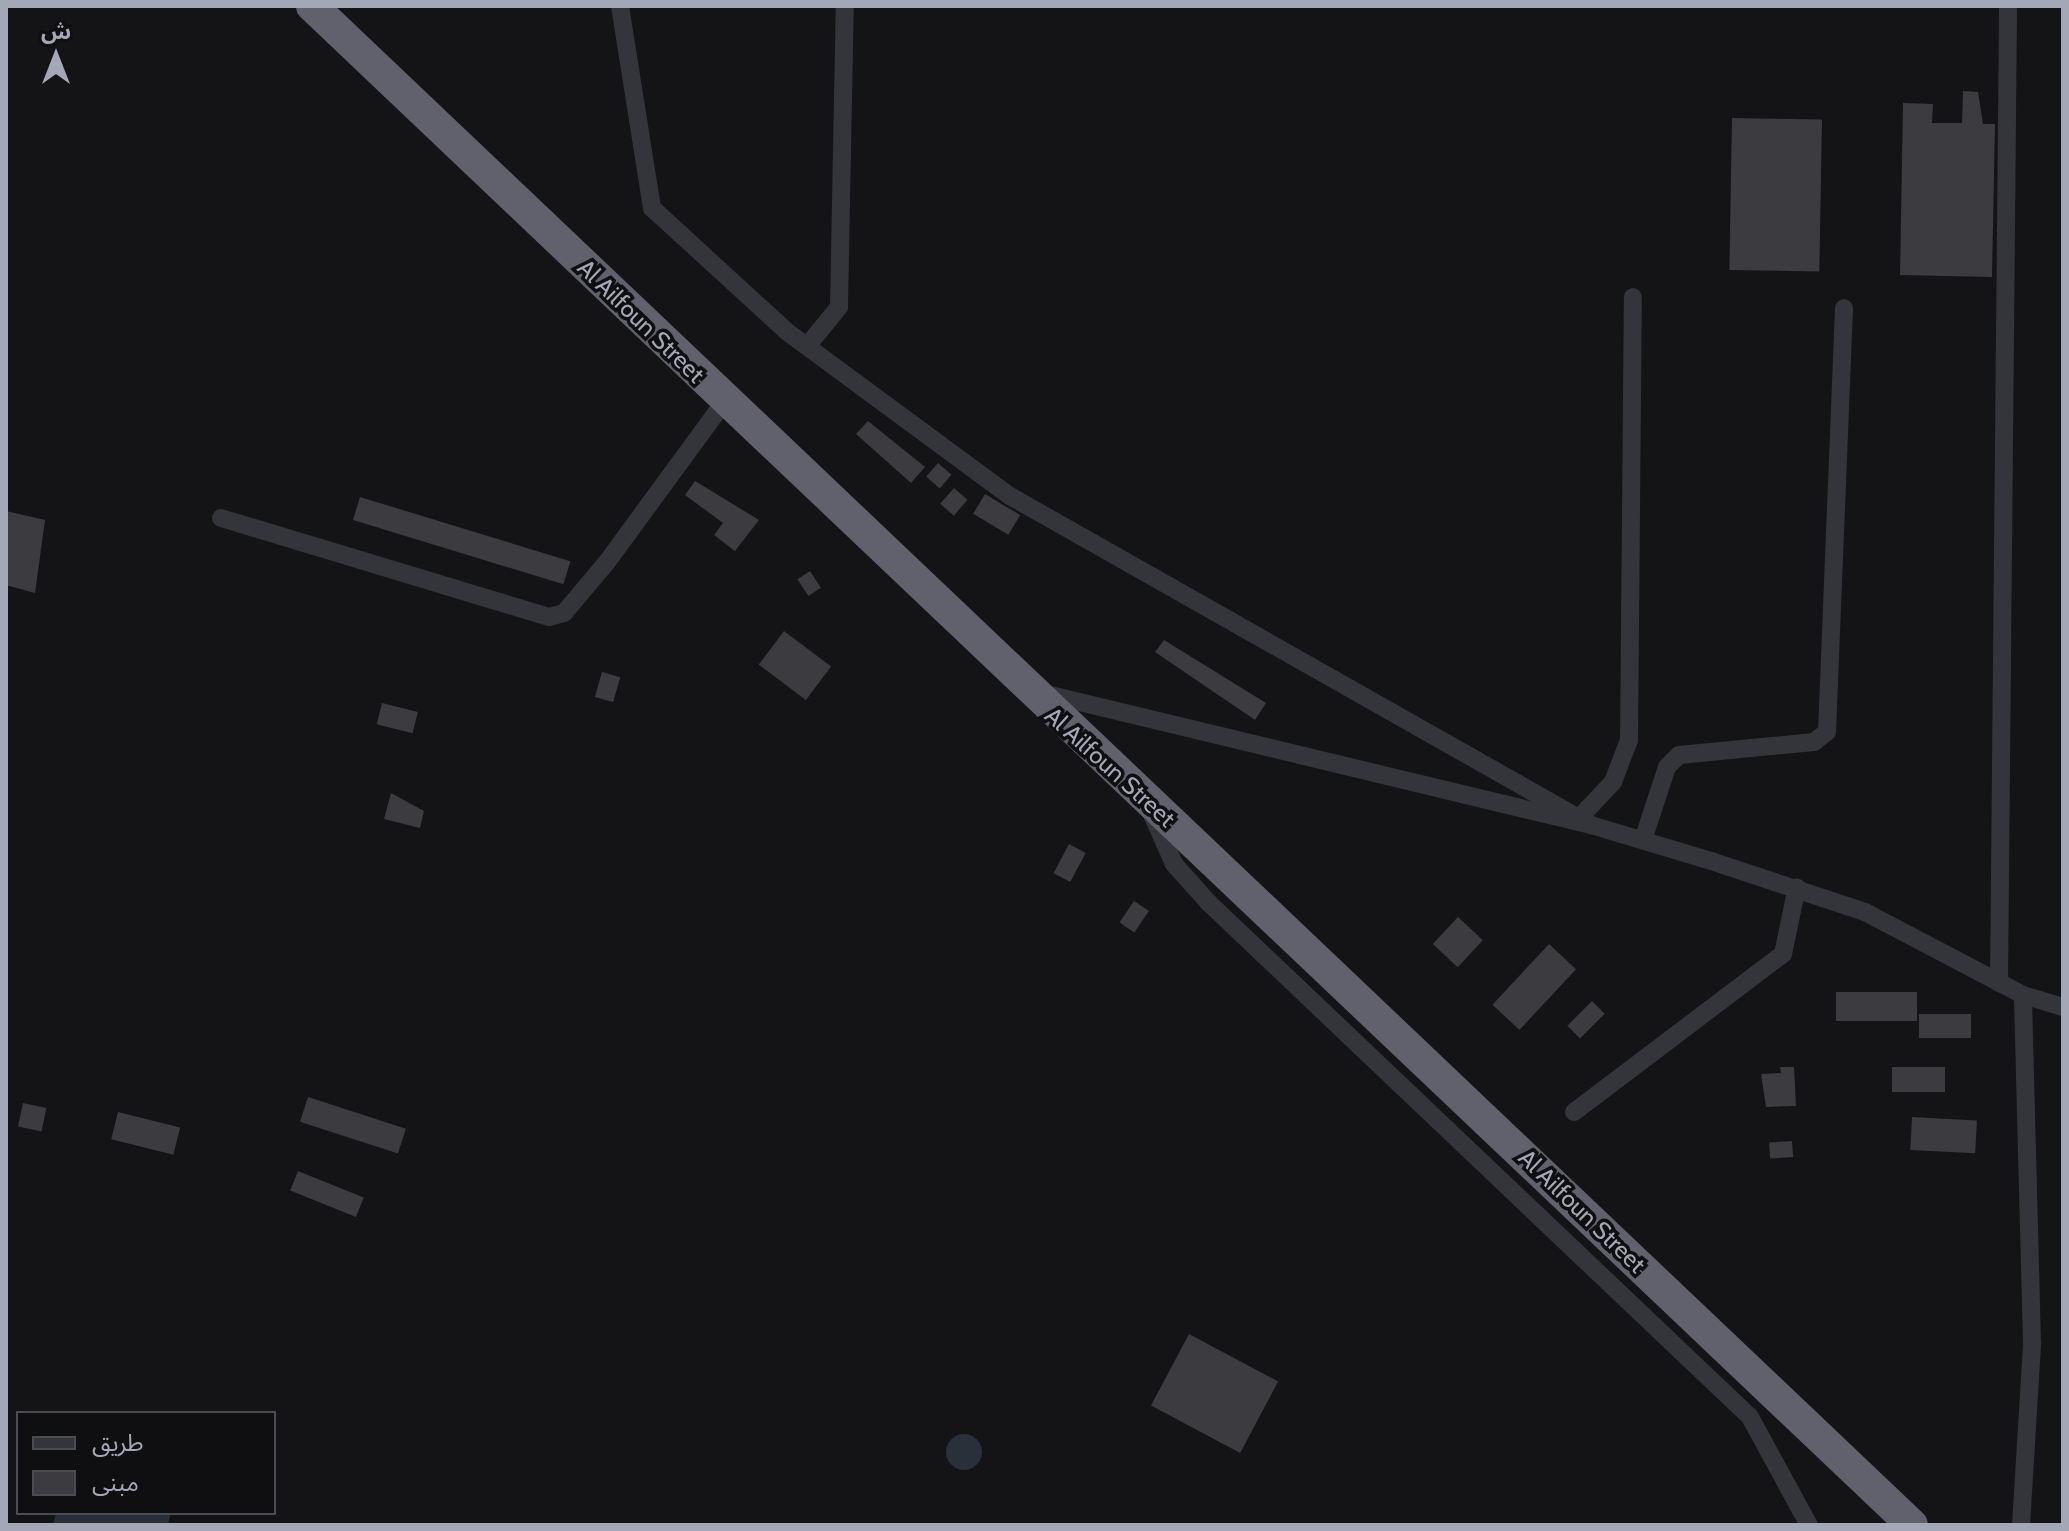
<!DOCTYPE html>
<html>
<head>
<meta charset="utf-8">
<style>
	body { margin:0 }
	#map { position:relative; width:2069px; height:1531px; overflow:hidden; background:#141315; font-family:Cabin,"Noto Sans Arabic",sans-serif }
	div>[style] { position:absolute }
	.water>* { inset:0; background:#29303a }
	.round { border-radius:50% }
	.building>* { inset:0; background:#3b3b40; transform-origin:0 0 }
	.street>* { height:18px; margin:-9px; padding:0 9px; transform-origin:9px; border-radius:9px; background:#34343b }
	.highway>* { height:32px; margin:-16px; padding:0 16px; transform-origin:16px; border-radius:16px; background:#60616c }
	span { translate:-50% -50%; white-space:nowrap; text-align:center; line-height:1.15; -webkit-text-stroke:7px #0f0e10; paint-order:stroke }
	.street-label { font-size:24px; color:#a4a7b6 }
	.frame { position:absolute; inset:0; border:8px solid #a4a7b6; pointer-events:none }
	.legend { position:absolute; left:16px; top:1411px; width:260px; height:104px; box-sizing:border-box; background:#0f0e10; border:2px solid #4b4b52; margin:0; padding:10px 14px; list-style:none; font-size:24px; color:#a4a7b6 }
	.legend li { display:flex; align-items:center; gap:16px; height:40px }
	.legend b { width:40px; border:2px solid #4b4b52 }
	.north { position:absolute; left:16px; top:16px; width:80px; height:80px; -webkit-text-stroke:6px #0f0e10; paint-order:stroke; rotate:0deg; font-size:22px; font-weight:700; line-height:32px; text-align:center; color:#a4a7b6 }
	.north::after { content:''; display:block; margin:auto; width:28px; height:36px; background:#a4a7b6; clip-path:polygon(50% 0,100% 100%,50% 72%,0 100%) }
</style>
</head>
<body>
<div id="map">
	<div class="water">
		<i class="round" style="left:946px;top:1434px;width:36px;height:36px"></i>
		<i style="clip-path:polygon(56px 1513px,162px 1513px,170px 1515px,168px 1525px,53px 1525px)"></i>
	</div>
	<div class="building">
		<i style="clip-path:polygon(1963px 91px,1978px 92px,1983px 124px,1995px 124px,1992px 277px,1900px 275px,1903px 103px,1933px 104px,1932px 123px,1962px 123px)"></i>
		<i style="left:1732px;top:118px;width:90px;height:152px;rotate:1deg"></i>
		<i style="clip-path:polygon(868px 421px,925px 467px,911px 483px,856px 434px)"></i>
		<i style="left:938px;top:463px;width:18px;height:18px;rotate:41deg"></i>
		<i style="clip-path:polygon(695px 481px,759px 520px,735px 551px,714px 535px,723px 523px,685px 495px)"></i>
		<i style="left:954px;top:488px;width:18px;height:21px;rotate:41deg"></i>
		<i style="left:985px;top:494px;width:41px;height:23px;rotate:31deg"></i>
		<i style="left:360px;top:497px;width:220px;height:24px;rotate:17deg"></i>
		<i style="clip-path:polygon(6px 511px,45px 520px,35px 593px,6px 585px)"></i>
		<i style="left:810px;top:571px;width:20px;height:15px;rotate:57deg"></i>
		<i style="left:784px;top:631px;width:59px;height:42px;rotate:37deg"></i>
		<i style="clip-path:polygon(1164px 640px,1266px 703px,1255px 720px,1155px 652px)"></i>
		<i style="left:602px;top:672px;width:19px;height:26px;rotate:16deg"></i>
		<i style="left:382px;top:703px;width:37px;height:22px;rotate:14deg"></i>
		<i style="clip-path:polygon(391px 793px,424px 811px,420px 828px,384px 819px)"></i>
		<i style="left:1069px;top:844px;width:19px;height:33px;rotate:28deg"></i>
		<i style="left:1134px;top:901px;width:18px;height:26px;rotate:34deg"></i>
		<i style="left:1458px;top:917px;width:34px;height:37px;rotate:43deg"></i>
		<i style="left:1549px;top:944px;width:37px;height:83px;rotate:43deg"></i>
		<i style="left:1836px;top:992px;width:81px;height:29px"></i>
		<i style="left:1592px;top:1001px;width:18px;height:35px;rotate:45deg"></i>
		<i style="left:1919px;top:1014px;width:52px;height:24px"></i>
		<i style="clip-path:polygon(1780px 1067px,1794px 1067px,1796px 1106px,1766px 1107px,1761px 1074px,1781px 1073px)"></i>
		<i style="left:1892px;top:1067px;width:53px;height:25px"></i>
		<i style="left:308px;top:1097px;width:103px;height:26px;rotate:18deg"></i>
		<i style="left:23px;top:1103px;width:24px;height:24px;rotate:12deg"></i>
		<i style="left:118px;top:1112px;width:64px;height:28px;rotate:14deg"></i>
		<i style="left:1912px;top:1117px;width:65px;height:33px;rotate:3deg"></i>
		<i style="left:1792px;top:1141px;width:16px;height:23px;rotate:86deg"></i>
		<i style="left:298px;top:1171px;width:71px;height:21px;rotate:22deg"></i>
		<i style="left:1189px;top:1334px;width:101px;height:81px;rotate:28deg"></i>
	</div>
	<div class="street">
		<i style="left:620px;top:6px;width:205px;rotate:81deg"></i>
		<i style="left:652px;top:208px;width:182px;rotate:42.5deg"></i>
		<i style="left:786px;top:331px;width:278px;rotate:36.4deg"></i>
		<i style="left:1010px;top:496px;width:668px;rotate:29.52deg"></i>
		<i style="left:808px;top:345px;width:49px;rotate:-50.8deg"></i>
		<i style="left:839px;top:307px;width:301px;rotate:-88.9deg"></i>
		<i style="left:221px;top:518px;width:343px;rotate:16.8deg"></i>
		<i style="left:549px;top:617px;width:16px;rotate:-15deg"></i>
		<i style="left:564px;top:613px;width:67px;rotate:-49.9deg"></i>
		<i style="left:607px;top:562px;width:198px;rotate:-53.8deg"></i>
		<i style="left:1042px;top:693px;width:565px;rotate:13.52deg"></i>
		<i style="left:1591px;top:825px;width:125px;rotate:16.7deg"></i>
		<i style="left:1711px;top:861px;width:162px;rotate:18.3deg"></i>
		<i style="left:1865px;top:912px;width:178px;rotate:27.7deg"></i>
		<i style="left:2023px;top:995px;width:42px;rotate:16.7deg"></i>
		<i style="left:1150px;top:810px;width:59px;rotate:66deg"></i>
		<i style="left:1174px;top:864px;width:52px;rotate:48.1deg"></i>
		<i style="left:1209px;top:903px;width:746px;rotate:43.53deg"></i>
		<i style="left:1750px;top:1417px;width:123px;rotate:61.4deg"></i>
		<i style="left:1580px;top:817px;width:48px;rotate:-46.7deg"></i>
		<i style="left:1613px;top:782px;width:45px;rotate:-69.1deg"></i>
		<i style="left:1629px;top:740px;width:443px;rotate:-89.5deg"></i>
		<i style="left:1643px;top:840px;width:77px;rotate:-71.8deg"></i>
		<i style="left:1667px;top:767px;width:17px;rotate:-45deg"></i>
		<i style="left:1679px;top:755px;width:136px;rotate:-5.5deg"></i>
		<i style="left:1814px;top:742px;width:16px;rotate:-38deg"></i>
		<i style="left:1827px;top:732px;width:424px;rotate:-87.7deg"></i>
		<i style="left:1999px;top:983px;width:977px;rotate:-89.47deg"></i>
		<i style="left:1574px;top:1112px;width:262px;rotate:-37.1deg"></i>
		<i style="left:1783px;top:954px;width:68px;rotate:-78.2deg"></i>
		<i style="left:2021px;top:1525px;width:182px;rotate:-86.5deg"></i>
		<i style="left:2032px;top:1343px;width:348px;rotate:-91.5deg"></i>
	</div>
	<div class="highway">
		<i style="left:312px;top:6px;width:2206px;rotate:43.51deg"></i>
	</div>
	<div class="street-label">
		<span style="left:641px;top:321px;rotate:44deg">Al Ailfoun Street</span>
		<span style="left:1110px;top:767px;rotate:42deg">Al Ailfoun Street</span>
		<span style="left:1582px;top:1211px;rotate:44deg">Al Ailfoun Street</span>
	</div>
	<div class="frame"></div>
	<ul class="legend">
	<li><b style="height:10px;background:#34343b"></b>طريق</li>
	<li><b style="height:22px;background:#3b3b40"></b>مبنى</li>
	</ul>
	<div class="north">ش</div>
</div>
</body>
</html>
